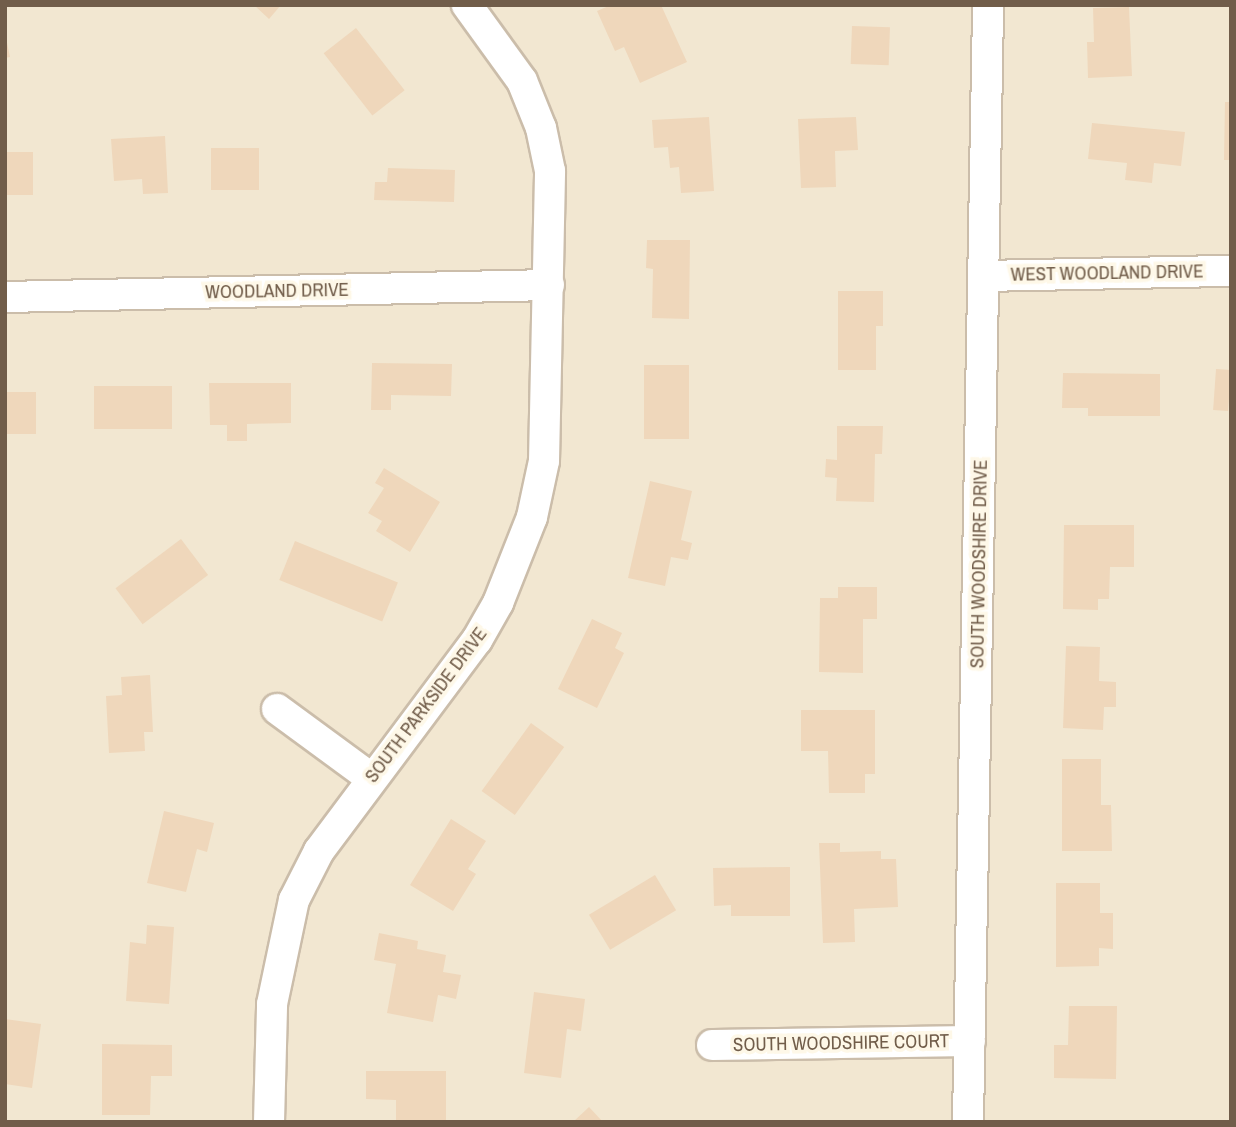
<!DOCTYPE html>
<html>
<head>
<meta charset="utf-8">
<style>
	body { margin:0 }
	#map { position:relative; width:1236px; height:1127px; overflow:hidden; background:#fbf4e2; font-family:"Archivo Narrow",sans-serif }
	div>[style] { position:absolute }
	.residential>* { inset:0; background:#f2e7d1; transform-origin:0 0 }
	.building>* { inset:0; background:#efd7bb; transform-origin:0 0 }
	.roads { filter:drop-shadow(2px 0 #cbbdaa) drop-shadow(-2px 0 #cbbdaa) drop-shadow(0 2px #cbbdaa) drop-shadow(0 -2px #cbbdaa) }
	.minor>* { height:30px; margin:-15px; padding:0 15px; transform-origin:15px; border-radius:15px; background:#fff }
	span { translate:-50% -50%; white-space:nowrap; text-align:center; line-height:1.15; -webkit-text-stroke:7px #fef8e8; paint-order:stroke }
	.street-label { font-size:19px; color:#715d4a }
	.frame { position:absolute; inset:0; border:7px solid #715d4a; pointer-events:none }
</style>
</head>
<body>
<div id="map">
	<div class="residential">
		<i style="left:5px;top:5px;width:1226px;height:1117px"></i>
	</div>
	<div class="building">
		<i style="clip-path:polygon(254px 5px,281px 5px,269px 19px)"></i>
		<i style="clip-path:polygon(611px 5px,661px 5px,687px 62px,640px 83px,624px 47px,615px 51px,597px 11px)"></i>
		<i style="clip-path:polygon(1129px 7px,1132px 76px,1088px 78px,1087px 42px,1094px 42px,1093px 8px)"></i>
		<i style="left:852px;top:26px;width:38px;height:38px;rotate:2deg"></i>
		<i style="left:356px;top:28px;width:79px;height:41px;rotate:52deg"></i>
		<i style="clip-path:polygon(5px 33px,10px 57px,5px 58px)"></i>
		<i style="clip-path:polygon(1225px 102px,1231px 102px,1231px 160px,1224px 160px)"></i>
		<i style="clip-path:polygon(709px 117px,714px 191px,681px 193px,679px 167px,670px 168px,668px 147px,654px 148px,652px 120px)"></i>
		<i style="clip-path:polygon(856px 117px,858px 150px,835px 151px,836px 187px,801px 188px,798px 119px)"></i>
		<i style="clip-path:polygon(1092px 123px,1185px 132px,1181px 166px,1154px 163px,1152px 183px,1125px 180px,1127px 163px,1088px 159px)"></i>
		<i style="clip-path:polygon(165px 136px,168px 193px,143px 194px,142px 179px,114px 181px,111px 139px)"></i>
		<i style="left:211px;top:148px;width:48px;height:42px"></i>
		<i style="left:33px;top:152px;width:43px;height:28px;rotate:90deg"></i>
		<i style="clip-path:polygon(388px 168px,455px 170px,454px 202px,374px 200px,375px 182px,387px 182px)"></i>
		<i style="clip-path:polygon(647px 240px,690px 240px,689px 319px,652px 318px,653px 269px,646px 268px)"></i>
		<i style="clip-path:polygon(838px 291px,883px 291px,883px 326px,876px 326px,876px 370px,838px 370px)"></i>
		<i style="clip-path:polygon(372px 363px,452px 364px,451px 396px,391px 395px,391px 410px,371px 410px)"></i>
		<i style="left:644px;top:365px;width:45px;height:74px"></i>
		<i style="left:1216px;top:369px;width:15px;height:41px;rotate:4deg"></i>
		<i style="clip-path:polygon(1063px 373px,1160px 374px,1160px 416px,1088px 416px,1088px 408px,1062px 408px)"></i>
		<i style="clip-path:polygon(209px 383px,291px 383px,291px 423px,247px 424px,247px 441px,227px 441px,227px 425px,210px 425px)"></i>
		<i style="left:94px;top:386px;width:78px;height:43px"></i>
		<i style="left:5px;top:392px;width:31px;height:42px"></i>
		<i style="clip-path:polygon(837px 426px,883px 426px,882px 454px,875px 454px,874px 502px,836px 501px,837px 478px,825px 477px,826px 459px,837px 460px)"></i>
		<i style="clip-path:polygon(384px 468px,440px 502px,410px 552px,376px 531px,382px 521px,368px 513px,384px 488px,375px 483px)"></i>
		<i style="clip-path:polygon(650px 481px,692px 491px,681px 540px,692px 543px,688px 560px,671px 557px,665px 586px,628px 578px)"></i>
		<i style="clip-path:polygon(1064px 525px,1134px 525px,1134px 567px,1110px 567px,1109px 599px,1098px 599px,1098px 610px,1063px 609px)"></i>
		<i style="left:181px;top:539px;width:45px;height:82px;rotate:53deg"></i>
		<i style="left:295px;top:541px;width:111px;height:42px;rotate:22deg"></i>
		<i style="clip-path:polygon(838px 587px,877px 587px,877px 619px,863px 619px,863px 673px,819px 672px,820px 598px,838px 598px)"></i>
		<i style="clip-path:polygon(592px 619px,622px 633px,615px 648px,624px 653px,597px 708px,558px 689px)"></i>
		<i style="clip-path:polygon(1066px 646px,1100px 647px,1099px 681px,1116px 682px,1116px 707px,1104px 707px,1103px 730px,1063px 728px)"></i>
		<i style="clip-path:polygon(150px 675px,153px 732px,144px 732px,145px 751px,109px 753px,106px 696px,122px 695px,121px 677px)"></i>
		<i style="clip-path:polygon(801px 710px,875px 710px,875px 774px,865px 774px,865px 793px,829px 793px,828px 751px,801px 751px)"></i>
		<i style="left:531px;top:723px;width:41px;height:84px;rotate:36deg"></i>
		<i style="clip-path:polygon(1062px 759px,1101px 759px,1101px 805px,1111px 805px,1112px 851px,1062px 851px)"></i>
		<i style="clip-path:polygon(164px 811px,214px 823px,207px 852px,197px 849px,186px 892px,147px 883px)"></i>
		<i style="clip-path:polygon(451px 819px,486px 841px,468px 869px,476px 874px,453px 911px,410px 885px)"></i>
		<i style="clip-path:polygon(819px 843px,840px 843px,840px 852px,881px 851px,881px 859px,896px 859px,898px 907px,854px 909px,855px 942px,823px 943px)"></i>
		<i style="clip-path:polygon(790px 867px,790px 916px,731px 916px,731px 905px,714px 906px,713px 868px)"></i>
		<i style="left:655px;top:875px;width:41px;height:77px;rotate:59deg"></i>
		<i style="clip-path:polygon(1056px 883px,1100px 883px,1100px 913px,1113px 913px,1113px 949px,1099px 948px,1099px 966px,1056px 967px)"></i>
		<i style="clip-path:polygon(147px 925px,174px 927px,169px 1004px,126px 1001px,130px 942px,146px 944px)"></i>
		<i style="clip-path:polygon(379px 933px,418px 941px,417px 949px,446px 955px,443px 972px,461px 975px,456px 999px,438px 995px,433px 1022px,387px 1013px,396px 964px,374px 960px)"></i>
		<i style="clip-path:polygon(534px 992px,585px 999px,581px 1031px,567px 1029px,561px 1078px,524px 1073px)"></i>
		<i style="clip-path:polygon(1069px 1006px,1117px 1006px,1116px 1079px,1054px 1078px,1054px 1045px,1068px 1045px)"></i>
		<i style="clip-path:polygon(5px 1019px,41px 1024px,32px 1088px,5px 1084px)"></i>
		<i style="clip-path:polygon(102px 1044px,172px 1045px,172px 1076px,151px 1076px,150px 1115px,102px 1115px)"></i>
		<i style="clip-path:polygon(366px 1071px,446px 1071px,446px 1122px,396px 1122px,396px 1100px,366px 1099px)"></i>
		<i style="clip-path:polygon(589px 1107px,603px 1122px,573px 1122px)"></i>
	</div>
	<div class="roads">
		<div class="minor">
			<i style="left:984px;top:276px;width:247px;rotate:-1.2deg"></i>
			<i style="left:5px;top:297px;width:544px;rotate:-1.26deg"></i>
			<i style="left:277px;top:709px;width:117px;rotate:36.3deg"></i>
			<i style="left:712px;top:1045px;width:258px;rotate:-0.9deg"></i>
			<i style="left:269px;top:1122px;width:118px;rotate:-88.5deg"></i>
			<i style="left:272px;top:1004px;width:106px;rotate:-78.1deg"></i>
			<i style="left:294px;top:900px;width:55px;rotate:-63deg"></i>
			<i style="left:319px;top:851px;width:264px;rotate:-53.2deg"></i>
			<i style="left:477px;top:640px;width:43px;rotate:-60.4deg"></i>
			<i style="left:498px;top:603px;width:92px;rotate:-68.4deg"></i>
			<i style="left:532px;top:517px;width:57px;rotate:-77.9deg"></i>
			<i style="left:544px;top:461px;width:290px;rotate:-88.8deg"></i>
			<i style="left:550px;top:171px;width:44px;rotate:-101.8deg"></i>
			<i style="left:541px;top:128px;width:51px;rotate:-112deg"></i>
			<i style="left:522px;top:81px;width:94px;rotate:-125.9deg"></i>
			<i style="left:968px;top:1122px;width:1117px;rotate:-88.97deg"></i>
		</div>
	</div>
	<div class="street-label">
		<span style="left:1107px;top:273px;rotate:-1deg">WEST WOODLAND DRIVE</span>
		<span style="left:277px;top:291px;rotate:-1deg">WOODLAND DRIVE</span>
		<span style="left:979px;top:564px;rotate:-89deg">SOUTH WOODSHIRE DRIVE</span>
		<span style="left:426px;top:705px;rotate:-53deg">SOUTH PARKSIDE DRIVE</span>
		<span style="left:841px;top:1043px;rotate:-1deg">SOUTH WOODSHIRE COURT</span>
	</div>
	<div class="frame"></div>
</div>
</body>
</html>
